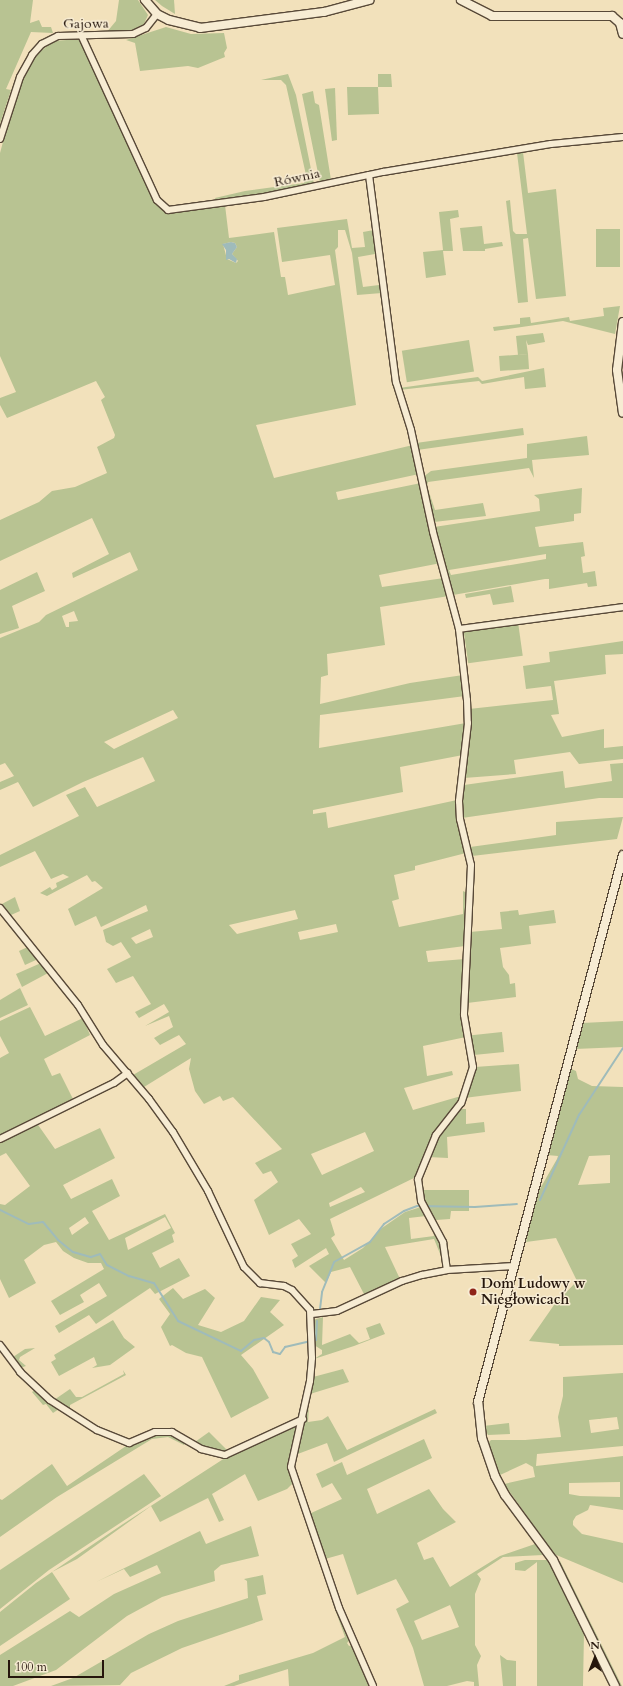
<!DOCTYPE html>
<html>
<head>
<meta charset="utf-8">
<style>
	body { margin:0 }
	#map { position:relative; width:623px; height:1686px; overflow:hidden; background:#f2e1bb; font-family:Cardo,serif }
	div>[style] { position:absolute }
	.green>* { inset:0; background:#b8c392; transform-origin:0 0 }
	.water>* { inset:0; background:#9fbbba }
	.stream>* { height:2px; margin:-1px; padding:0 1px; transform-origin:1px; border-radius:1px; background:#9fbbba }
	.roads { filter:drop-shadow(1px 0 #584938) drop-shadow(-1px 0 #584938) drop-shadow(0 1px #584938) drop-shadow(0 -1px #584938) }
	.street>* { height:6px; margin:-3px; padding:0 3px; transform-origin:3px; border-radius:3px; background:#f7ecd3 }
	.secondary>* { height:8px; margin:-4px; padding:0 4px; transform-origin:4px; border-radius:4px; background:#f7ecd3 }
	.dots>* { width:11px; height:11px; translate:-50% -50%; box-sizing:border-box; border:2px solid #f7ecd3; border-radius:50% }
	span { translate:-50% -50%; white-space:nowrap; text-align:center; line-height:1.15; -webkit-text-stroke:3px #f7ecd3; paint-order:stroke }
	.street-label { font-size:14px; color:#25160c }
	.poi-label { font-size:14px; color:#25160c; font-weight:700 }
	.left { translate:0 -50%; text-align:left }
	.north { position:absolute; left:575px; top:1638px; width:40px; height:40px; -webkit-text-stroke:3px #f7ecd3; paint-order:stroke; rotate:0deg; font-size:11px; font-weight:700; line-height:16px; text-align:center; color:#25160c }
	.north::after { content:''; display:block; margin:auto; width:14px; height:18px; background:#25160c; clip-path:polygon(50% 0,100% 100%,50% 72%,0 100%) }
	.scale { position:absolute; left:8px; top:1660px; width:96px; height:18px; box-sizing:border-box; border:2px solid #25160c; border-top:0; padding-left:5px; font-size:12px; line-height:14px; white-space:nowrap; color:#25160c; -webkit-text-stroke:3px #f7ecd3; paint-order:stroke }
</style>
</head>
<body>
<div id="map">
	<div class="green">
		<i style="clip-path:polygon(0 0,33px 0,30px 23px,39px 20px,42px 27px,51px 27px,53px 33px,31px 32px,6px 89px,11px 90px,0 124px)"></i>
		<i style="clip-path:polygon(119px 0,138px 0,148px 15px,143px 26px,133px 31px,106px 33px,116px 21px)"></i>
		<i style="clip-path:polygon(155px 0,174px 0,175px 14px,162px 6px)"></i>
		<i style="clip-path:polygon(166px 27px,191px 34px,224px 33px,227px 48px,224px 53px,225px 57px,198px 68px,188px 66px,140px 71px,135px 43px,126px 40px)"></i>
		<i style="clip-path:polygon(evenodd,80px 39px,161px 208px,164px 211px,225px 205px,229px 238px,274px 232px,281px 277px,285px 277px,288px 295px,335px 285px,330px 255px,282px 262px,277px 228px,347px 219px,352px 248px,365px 247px,363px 232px,374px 230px,382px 293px,357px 295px,352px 253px,345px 230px,338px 230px,338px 247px,335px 250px,356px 405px,256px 425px,274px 478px,413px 445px,419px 474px,336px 492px,338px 500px,421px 483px,441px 563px,379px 575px,382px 587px,444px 578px,449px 596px,380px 607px,385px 645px,327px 654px,328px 675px,321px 677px,320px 704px,410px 683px,463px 675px,465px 696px,320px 715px,319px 748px,466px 723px,463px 755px,400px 767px,403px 792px,313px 810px,313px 814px,326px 812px,328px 828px,457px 800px,466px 853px,415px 866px,415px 870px,394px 875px,399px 899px,392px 901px,399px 927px,463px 914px,463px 891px,467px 893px,465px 946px,426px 951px,428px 962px,465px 959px,466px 1037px,423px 1046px,427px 1076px,452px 1071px,453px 1075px,404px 1088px,413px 1110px,461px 1096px,426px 1152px,416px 1177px,330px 1219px,335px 1235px,331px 1238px,344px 1260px,363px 1248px,382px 1228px,405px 1212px,421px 1207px,426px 1216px,409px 1218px,411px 1239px,434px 1236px,433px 1230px,441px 1240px,443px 1261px,434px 1239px,385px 1247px,400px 1279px,365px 1296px,350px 1267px,331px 1272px,326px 1283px,309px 1266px,329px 1254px,326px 1248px,295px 1268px,292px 1260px,298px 1256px,291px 1244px,311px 1234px,299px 1219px,269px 1235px,254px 1200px,278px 1182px,271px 1171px,263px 1174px,255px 1163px,282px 1149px,233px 1097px,223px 1101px,220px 1096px,204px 1104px,195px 1091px,189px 1069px,191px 1058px,144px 1087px,133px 1075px,186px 1044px,179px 1035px,160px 1045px,154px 1038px,173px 1027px,169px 1016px,145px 1026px,169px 1012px,164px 1004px,139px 1018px,135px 1012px,151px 1004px,133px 976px,116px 983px,107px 969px,131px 957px,121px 942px,113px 946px,106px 942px,103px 930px,148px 911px,146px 905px,101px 927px,96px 916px,75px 926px,68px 909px,103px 888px,95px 881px,92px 882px,87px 875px,47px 896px,40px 893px,50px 887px,52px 890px,57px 887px,56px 883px,69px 877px,63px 874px,51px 879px,35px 851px,0 867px,0 855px,79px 816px,66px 795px,85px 787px,97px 807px,155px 781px,143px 757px,83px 782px,33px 807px,18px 782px,0 790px,0 782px,14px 776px,5px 763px,0 765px,0 638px,39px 622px,46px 615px,138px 570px,130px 552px,73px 578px,72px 573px,109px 554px,92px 518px,0 561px,0 520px,39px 502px,52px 491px,75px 487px,107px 473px,97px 447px,114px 438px,115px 435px,101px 400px,105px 397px,96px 381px,7px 418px,0 405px,0 398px,16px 392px,0 356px,0 153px,17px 90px,34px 57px,53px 41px,80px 39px,231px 242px,235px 243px,237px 247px,232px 254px,238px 261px,236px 263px,227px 259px,223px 244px,231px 242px,80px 39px,375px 254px,379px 285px,363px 287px,358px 257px,375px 254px,80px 39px,74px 611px,78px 621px,69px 622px,69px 627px,66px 627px,62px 616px,74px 611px,80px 39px,173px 710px,178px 718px,114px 749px,104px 742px,173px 710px,80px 39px,295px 910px,298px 919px,237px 934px,229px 925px,295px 910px,80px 39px,336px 924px,338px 932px,300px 940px,298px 932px,336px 924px,80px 39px,150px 929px,153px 937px,136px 944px,131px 938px,150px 929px,80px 39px,365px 1132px,374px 1151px,322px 1175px,311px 1154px,365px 1132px,80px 39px,361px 1187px,365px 1192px,330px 1207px,329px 1203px,361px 1187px)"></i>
		<i style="clip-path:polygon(288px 74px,296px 95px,314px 184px,217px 202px,215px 198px,245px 191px,304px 183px,306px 175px,286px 85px,281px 80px,261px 80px)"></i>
		<i style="clip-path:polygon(378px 74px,391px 74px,392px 87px,378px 87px,379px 114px,348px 115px,347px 87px,378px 87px)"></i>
		<i style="clip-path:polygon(335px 88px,337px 140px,332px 141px,325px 89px)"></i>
		<i style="clip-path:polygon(313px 91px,315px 103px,319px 105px,331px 180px,320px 183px,302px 94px)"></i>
		<i style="clip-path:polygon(523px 152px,528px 193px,556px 189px,566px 296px,536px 299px,528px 238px,523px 239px,528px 302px,518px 303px,506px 201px,510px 200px,513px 231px,516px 234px,527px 234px,517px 153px)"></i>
		<i style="clip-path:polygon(458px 210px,459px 217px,450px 219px,453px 251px,443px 251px,446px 275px,426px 278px,423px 252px,443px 250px,439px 212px)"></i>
		<i style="clip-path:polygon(482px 226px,484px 244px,502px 242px,503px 246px,485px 249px,485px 251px,463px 251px,460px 228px)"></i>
		<i style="left:596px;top:229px;width:24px;height:38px"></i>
		<i style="clip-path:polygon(620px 306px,615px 334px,563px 321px,494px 331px,493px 327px,520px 324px,520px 318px,530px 317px,531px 323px,569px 317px,570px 321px,604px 316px,603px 308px)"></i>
		<i style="clip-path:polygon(543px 333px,545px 342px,528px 345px,526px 340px,528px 354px,518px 355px,516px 336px)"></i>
		<i style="left:469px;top:340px;width:32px;height:68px;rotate:81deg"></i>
		<i style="left:528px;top:354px;width:15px;height:29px;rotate:86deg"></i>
		<i style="clip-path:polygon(544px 368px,546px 387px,525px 389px,524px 377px,482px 384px,479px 381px,399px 390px,399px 388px,478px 377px,482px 381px)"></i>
		<i style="left:523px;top:428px;width:7px;height:108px;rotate:82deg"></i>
		<i style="clip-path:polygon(587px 436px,589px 455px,532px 460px,534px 478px,529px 468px,428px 482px,427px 486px,435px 510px,483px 503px,486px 516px,434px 522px,423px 477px,431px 471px,527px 458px,527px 444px)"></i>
		<i style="clip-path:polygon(evenodd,582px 488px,581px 513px,574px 514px,574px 521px,535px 527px,539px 547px,583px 542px,585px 556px,581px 557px,583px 573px,595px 571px,597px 586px,588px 587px,587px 583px,549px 589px,549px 579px,545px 579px,453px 595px,434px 527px,540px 511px,539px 499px,534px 495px,582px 488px,546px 554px,546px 559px,451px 575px,449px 570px,546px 554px)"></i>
		<i style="clip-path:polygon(37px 572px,45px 591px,12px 606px,19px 628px,0 634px,0 590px)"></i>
		<i style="clip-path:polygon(511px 586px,514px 602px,493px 605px,490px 594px,466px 598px,465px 594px)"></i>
		<i style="left:518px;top:622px;width:34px;height:55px;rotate:82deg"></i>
		<i style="clip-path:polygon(623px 641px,623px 654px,605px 655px,606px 674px,554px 681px,559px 714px,551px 715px,562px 737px,604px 729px,604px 748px,623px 746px,623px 759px,579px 764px,570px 752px,514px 760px,516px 774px,464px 778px,469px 709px,553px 700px,551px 686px,526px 689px,523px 666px,550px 662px,549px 652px)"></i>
		<i style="clip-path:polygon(623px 763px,623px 798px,599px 798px,462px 818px,461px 788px,464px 785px,563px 771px,565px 788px,612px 781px,610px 764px)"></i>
		<i style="clip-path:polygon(623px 817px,617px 839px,472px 856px,470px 847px,556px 835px,556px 822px)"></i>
		<i style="clip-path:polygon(15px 897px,20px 911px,11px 915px,2px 904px)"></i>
		<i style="clip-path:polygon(518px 910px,519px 915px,554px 910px,556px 923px,529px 926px,531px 944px,500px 948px,503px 967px,509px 975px,510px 984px,515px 983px,516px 997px,467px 1003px,470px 932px,502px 929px,500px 912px)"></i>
		<i style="clip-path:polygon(30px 946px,38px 959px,25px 965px,19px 951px)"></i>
		<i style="clip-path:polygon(41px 963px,50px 972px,22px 987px,16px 974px)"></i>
		<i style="clip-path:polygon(20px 988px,28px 1005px,0 1018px,0 1000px)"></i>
		<i style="clip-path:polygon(30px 1007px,45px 1036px,83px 1018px,90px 1035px,44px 1059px,52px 1076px,60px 1073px,74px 1101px,0 1138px,0 1058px,9px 1053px,0 1036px,0 1021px)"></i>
		<i style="clip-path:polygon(623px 1021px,623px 1047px,575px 1049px,582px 1023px)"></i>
		<i style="left:502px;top:1032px;width:20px;height:33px;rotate:84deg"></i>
		<i style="clip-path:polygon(519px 1064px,521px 1091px,464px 1098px,475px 1067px)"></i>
		<i style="clip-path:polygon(evenodd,569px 1068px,576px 1071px,578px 1079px,592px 1086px,623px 1087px,623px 1345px,559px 1346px,559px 1344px,529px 1341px,554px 1305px,577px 1281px,556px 1238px,526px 1242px,537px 1194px,557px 1159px,558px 1156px,547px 1155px,569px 1068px,610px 1155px,610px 1183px,578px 1185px,589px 1156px,610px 1155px)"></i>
		<i style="clip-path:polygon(460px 1109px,466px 1109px,466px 1124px,484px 1122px,485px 1132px,447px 1137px,448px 1158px,428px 1157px,436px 1138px)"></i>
		<i style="clip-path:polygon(evenodd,36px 1122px,55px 1149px,100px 1128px,115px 1158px,63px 1185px,71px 1199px,112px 1179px,120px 1196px,92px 1211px,109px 1240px,165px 1214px,175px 1233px,172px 1235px,174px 1242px,152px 1253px,160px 1268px,179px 1258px,190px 1276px,155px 1294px,150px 1288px,96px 1324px,89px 1315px,59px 1333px,55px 1326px,107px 1296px,99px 1283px,80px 1295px,84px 1302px,60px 1315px,51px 1301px,104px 1269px,101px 1263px,88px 1263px,74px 1258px,63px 1251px,56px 1242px,44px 1245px,24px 1260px,36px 1283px,9px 1298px,0 1279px,0 1204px,5px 1205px,30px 1186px,6px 1153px,0 1156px,0 1141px,36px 1122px,85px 1217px,89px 1223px,72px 1235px,69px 1228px,85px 1217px,36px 1122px,165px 1217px,171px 1228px,128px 1250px,125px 1238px,165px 1217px)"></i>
		<i style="clip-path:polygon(421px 1190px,469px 1190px,469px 1211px,451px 1211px,450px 1219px,436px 1220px,423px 1202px)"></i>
		<i style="clip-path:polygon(173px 1288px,183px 1299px,205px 1289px,215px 1298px,198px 1325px,221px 1332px,244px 1321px,261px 1297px,280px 1300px,270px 1312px,284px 1325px,241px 1355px,253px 1369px,269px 1398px,231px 1418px,202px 1357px,186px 1353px,172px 1345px,170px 1346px,161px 1327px,170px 1314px,159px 1299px)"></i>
		<i style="clip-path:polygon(323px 1317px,322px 1345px,350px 1334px,359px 1343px,370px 1339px,366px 1328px,380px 1323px,385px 1334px,354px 1346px,314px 1359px,322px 1354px,322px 1350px,314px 1345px,313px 1320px)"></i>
		<i style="clip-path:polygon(113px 1320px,124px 1338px,135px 1347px,110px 1365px,92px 1368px,97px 1365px,94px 1357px,59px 1376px,51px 1362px,56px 1359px,54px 1355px)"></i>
		<i style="clip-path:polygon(35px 1348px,20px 1357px,19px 1360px,26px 1366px,20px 1368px,13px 1357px,25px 1349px)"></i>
		<i style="clip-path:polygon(343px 1369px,349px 1382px,310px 1394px,313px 1377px)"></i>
		<i style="clip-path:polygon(123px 1370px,126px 1375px,70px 1405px,70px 1410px,103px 1431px,54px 1400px,70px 1389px,76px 1397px,82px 1397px,124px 1374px)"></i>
		<i style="clip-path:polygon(evenodd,623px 1373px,623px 1446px,537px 1454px,536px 1466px,623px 1456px,623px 1510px,590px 1505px,588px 1510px,576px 1516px,573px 1521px,573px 1525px,582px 1534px,623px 1543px,623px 1583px,554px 1554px,504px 1484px,535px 1477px,533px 1467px,526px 1463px,500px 1475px,488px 1443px,491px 1440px,525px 1440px,561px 1437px,558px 1417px,563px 1396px,563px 1377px,623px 1373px,617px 1417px,619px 1429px,591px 1433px,589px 1420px,617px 1417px,623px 1373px,569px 1483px,620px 1482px,620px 1497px,580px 1496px,569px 1494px,569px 1483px)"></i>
		<i style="clip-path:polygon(35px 1390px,59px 1409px,53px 1413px,46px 1404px,43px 1405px,32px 1392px)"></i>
		<i style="clip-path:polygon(309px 1407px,308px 1422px,322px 1420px,328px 1416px,347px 1450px,435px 1409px,437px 1413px,334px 1462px,327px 1443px,295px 1455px)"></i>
		<i style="clip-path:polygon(299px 1423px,289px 1467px,293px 1483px,287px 1489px,258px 1501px,245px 1474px,212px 1494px,224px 1520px,219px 1522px,208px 1498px,160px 1522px,151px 1506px,77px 1559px,52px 1572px,70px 1599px,0 1646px,0 1612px,36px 1583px,52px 1572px,123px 1524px,228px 1456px)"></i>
		<i style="clip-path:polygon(509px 1423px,510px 1434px,488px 1435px,483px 1426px)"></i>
		<i style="clip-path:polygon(209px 1432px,228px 1451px,226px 1453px,211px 1451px,195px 1442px)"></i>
		<i style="clip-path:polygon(168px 1433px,186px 1442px,184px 1445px,168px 1437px,152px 1439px,57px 1497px,0 1537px,0 1499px,2px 1500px,52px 1464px,67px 1486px,129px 1444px,139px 1443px,156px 1434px)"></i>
		<i style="clip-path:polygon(evenodd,424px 1439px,432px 1458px,367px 1489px,377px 1514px,429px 1489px,443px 1509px,456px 1522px,417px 1543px,424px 1560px,433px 1557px,450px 1587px,500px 1556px,535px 1544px,543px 1555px,503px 1557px,477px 1574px,481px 1579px,475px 1594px,475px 1645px,481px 1656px,477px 1665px,479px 1686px,474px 1686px,474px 1682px,467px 1681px,447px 1686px,424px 1686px,413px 1648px,396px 1609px,409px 1602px,396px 1579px,357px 1595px,343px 1554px,325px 1559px,309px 1514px,342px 1499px,332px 1483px,322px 1488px,316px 1474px,342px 1462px,347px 1475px,424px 1439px,450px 1605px,459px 1627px,422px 1640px,414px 1621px,450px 1605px)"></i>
		<i style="clip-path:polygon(144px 1474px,161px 1496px,49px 1570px,0 1609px,0 1570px)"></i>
		<i style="clip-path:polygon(251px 1526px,259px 1556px,221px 1565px,214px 1571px,215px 1581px,162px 1597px,127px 1616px,56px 1670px,13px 1686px,0 1686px,0 1655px,70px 1611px,79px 1617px,114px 1594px,161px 1573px,157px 1565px,130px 1577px,124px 1569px,96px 1582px,200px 1531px,206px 1544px)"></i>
		<i style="clip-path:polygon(525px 1560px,548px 1560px,584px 1633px,583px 1686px,537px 1686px,537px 1562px,525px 1571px,515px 1570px,515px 1563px)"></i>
		<i style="clip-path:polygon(560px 1561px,622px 1686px,618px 1686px,559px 1563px)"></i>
		<i style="clip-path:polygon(263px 1575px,266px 1594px,257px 1596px,263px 1620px,182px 1648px,131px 1673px,120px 1685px,51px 1686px,73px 1678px,149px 1634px,178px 1621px,248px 1598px,247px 1581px,244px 1579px)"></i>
		<i style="clip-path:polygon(334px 1600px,351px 1639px,347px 1643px,349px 1646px,353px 1645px,371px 1686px,289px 1686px,288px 1669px,234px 1686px,224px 1686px,239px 1680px,239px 1675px,313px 1653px,345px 1637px,332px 1601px)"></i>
		<i style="clip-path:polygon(500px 1655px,507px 1660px,516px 1661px,516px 1686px,503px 1686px)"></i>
	</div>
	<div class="water">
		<i style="clip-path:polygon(231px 242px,235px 243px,237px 247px,232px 254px,237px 259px,236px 263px,229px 259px,226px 260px,226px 250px,222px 244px)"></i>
	</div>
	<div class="stream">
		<i style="left:540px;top:1200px;width:94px;rotate:-65.4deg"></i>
		<i style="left:579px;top:1115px;width:80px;rotate:-56.7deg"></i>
		<i style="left:0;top:1210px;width:32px;rotate:26deg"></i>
		<i style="left:29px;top:1224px;width:14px;rotate:-8deg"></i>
		<i style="left:43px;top:1222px;width:23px;rotate:50deg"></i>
		<i style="left:58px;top:1240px;width:19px;rotate:39deg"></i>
		<i style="left:73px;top:1252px;width:19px;rotate:16deg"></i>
		<i style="left:91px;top:1257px;width:9px;rotate:-18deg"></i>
		<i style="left:100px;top:1254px;width:13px;rotate:58deg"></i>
		<i style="left:107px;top:1265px;width:25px;rotate:27deg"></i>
		<i style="left:129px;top:1276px;width:26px;rotate:16deg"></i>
		<i style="left:154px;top:1283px;width:45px;rotate:57.7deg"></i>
		<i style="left:178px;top:1321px;width:70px;rotate:25.5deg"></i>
		<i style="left:241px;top:1351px;width:17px;rotate:-40deg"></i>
		<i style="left:254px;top:1340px;width:10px;rotate:-11deg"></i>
		<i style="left:264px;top:1338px;width:6px;rotate:39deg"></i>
		<i style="left:269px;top:1342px;width:11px;rotate:68deg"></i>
		<i style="left:273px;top:1352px;width:7px;rotate:16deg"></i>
		<i style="left:280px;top:1354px;width:9px;rotate:-54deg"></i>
		<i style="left:285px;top:1347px;width:32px;rotate:-13deg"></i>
		<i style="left:316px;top:1340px;width:19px;rotate:-87deg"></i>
		<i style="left:320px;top:1309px;width:17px;rotate:-83deg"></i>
		<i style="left:322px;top:1292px;width:32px;rotate:-68deg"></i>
		<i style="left:334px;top:1262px;width:41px;rotate:-29.1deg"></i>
		<i style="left:370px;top:1242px;width:23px;rotate:-52deg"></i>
		<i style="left:384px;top:1224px;width:24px;rotate:-33deg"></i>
		<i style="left:404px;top:1211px;width:14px;rotate:-21deg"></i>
		<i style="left:417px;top:1206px;width:58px;rotate:1deg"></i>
		<i style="left:475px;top:1207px;width:42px;rotate:-4.1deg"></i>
	</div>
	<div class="roads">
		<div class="street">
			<i style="left:82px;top:37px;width:179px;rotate:65.3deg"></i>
			<i style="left:157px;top:200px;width:15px;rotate:42deg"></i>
			<i style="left:168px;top:210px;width:97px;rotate:-7.7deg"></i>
			<i style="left:264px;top:197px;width:122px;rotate:-11.9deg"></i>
			<i style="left:383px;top:172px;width:170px;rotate:-9.5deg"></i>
			<i style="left:551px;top:144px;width:72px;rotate:-5.6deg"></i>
			<i style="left:0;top:139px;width:65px;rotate:-72.1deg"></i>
			<i style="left:20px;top:77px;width:25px;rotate:-61deg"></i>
			<i style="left:32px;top:55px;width:15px;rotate:-48deg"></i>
			<i style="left:42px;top:44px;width:18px;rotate:-27deg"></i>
			<i style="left:58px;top:36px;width:75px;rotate:-1.5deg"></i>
			<i style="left:133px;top:34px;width:14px;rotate:-25deg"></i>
			<i style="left:146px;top:28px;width:18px;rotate:-52deg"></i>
			<i style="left:369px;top:175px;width:209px;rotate:82.6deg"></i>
			<i style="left:396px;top:382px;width:50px;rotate:72.6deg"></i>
			<i style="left:411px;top:430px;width:104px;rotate:77.8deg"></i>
			<i style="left:433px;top:532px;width:100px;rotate:75deg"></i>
			<i style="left:459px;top:629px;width:71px;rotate:83.6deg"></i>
			<i style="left:467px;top:700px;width:23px;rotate:88deg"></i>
			<i style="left:468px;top:723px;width:79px;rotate:96.6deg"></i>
			<i style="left:459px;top:801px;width:18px;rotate:87deg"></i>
			<i style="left:460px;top:819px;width:47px;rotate:76.6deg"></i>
			<i style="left:471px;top:865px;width:150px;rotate:92.7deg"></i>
			<i style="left:464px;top:1015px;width:53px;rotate:80.2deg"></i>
			<i style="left:473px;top:1067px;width:38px;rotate:108deg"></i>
			<i style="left:461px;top:1103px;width:41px;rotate:128deg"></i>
			<i style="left:436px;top:1135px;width:48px;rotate:112.2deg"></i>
			<i style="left:418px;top:1179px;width:22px;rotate:82deg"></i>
			<i style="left:421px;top:1201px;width:47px;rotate:61.8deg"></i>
			<i style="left:443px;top:1242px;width:28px;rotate:82deg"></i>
			<i style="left:459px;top:629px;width:165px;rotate:-7.6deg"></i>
			<i style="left:0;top:908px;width:124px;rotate:51.2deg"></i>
			<i style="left:78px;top:1005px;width:47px;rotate:58deg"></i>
			<i style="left:103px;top:1045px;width:71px;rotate:49.6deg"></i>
			<i style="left:149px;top:1099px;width:41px;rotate:54deg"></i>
			<i style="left:173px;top:1132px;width:69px;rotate:59.3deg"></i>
			<i style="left:208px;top:1191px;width:84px;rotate:64.7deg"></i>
			<i style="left:244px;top:1267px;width:23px;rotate:45deg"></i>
			<i style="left:260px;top:1283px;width:24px;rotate:7deg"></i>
			<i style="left:284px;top:1286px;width:9px;rotate:27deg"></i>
			<i style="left:292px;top:1290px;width:27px;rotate:48deg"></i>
			<i style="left:310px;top:1310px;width:48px;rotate:87.6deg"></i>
			<i style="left:312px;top:1358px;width:23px;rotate:95deg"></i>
			<i style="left:310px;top:1381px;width:88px;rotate:102.5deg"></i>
			<i style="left:291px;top:1467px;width:149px;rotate:71.2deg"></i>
			<i style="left:339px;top:1608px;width:85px;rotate:66.4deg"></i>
			<i style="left:0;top:1139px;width:127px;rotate:-26.2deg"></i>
			<i style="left:114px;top:1083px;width:17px;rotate:-36deg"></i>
			<i style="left:312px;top:1314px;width:25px;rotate:-7deg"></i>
			<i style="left:337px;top:1311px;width:72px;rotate:-24.8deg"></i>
			<i style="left:402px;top:1281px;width:21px;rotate:-17deg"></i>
			<i style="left:422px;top:1275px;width:25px;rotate:-11deg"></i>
			<i style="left:447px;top:1270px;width:67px;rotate:-3.4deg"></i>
			<i style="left:0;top:1345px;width:34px;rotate:53deg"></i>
			<i style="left:20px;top:1372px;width:41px;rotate:43deg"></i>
			<i style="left:50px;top:1400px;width:56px;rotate:32.6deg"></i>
			<i style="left:97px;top:1430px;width:35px;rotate:22deg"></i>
			<i style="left:129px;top:1443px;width:28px;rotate:-23deg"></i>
			<i style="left:155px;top:1432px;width:17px"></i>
			<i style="left:172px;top:1432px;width:34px;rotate:30deg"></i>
			<i style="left:201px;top:1449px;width:25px;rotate:14deg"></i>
			<i style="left:225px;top:1455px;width:86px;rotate:-24.8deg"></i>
		</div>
		<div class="secondary">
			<i style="left:145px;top:0;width:18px;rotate:49deg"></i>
			<i style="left:157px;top:14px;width:13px;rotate:27deg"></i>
			<i style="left:169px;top:20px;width:32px;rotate:14deg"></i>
			<i style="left:200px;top:28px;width:125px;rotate:-7.4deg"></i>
			<i style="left:324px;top:12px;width:47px;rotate:-14.9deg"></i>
			<i style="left:461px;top:0;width:35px;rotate:27deg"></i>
			<i style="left:492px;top:16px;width:120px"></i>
			<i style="left:612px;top:16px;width:11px;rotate:41deg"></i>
			<i style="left:620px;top:23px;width:11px;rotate:75deg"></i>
			<i style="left:623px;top:322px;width:48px;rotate:97.1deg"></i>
			<i style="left:617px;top:370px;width:43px;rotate:82.1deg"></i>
			<i style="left:615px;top:1686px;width:140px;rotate:-116.2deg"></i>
			<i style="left:553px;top:1560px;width:81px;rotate:-126.4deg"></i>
			<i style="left:505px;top:1495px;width:21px;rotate:-118deg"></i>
			<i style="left:495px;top:1476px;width:40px;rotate:-108.9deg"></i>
			<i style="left:482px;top:1438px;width:36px;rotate:-96deg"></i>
			<i style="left:478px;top:1402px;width:566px;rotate:-75.15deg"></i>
		</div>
	</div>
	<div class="dots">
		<i style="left:473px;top:1292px;background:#8f2418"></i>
	</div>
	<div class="street-label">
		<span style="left:86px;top:24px;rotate:-1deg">Gajowa</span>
		<span style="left:297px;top:178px;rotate:-12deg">Równia</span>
	</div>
	<div class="poi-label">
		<span class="left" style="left:481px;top:1292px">Dom Ludowy w<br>Niegłowicach</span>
	</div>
	<div class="north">N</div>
	<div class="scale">100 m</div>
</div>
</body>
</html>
